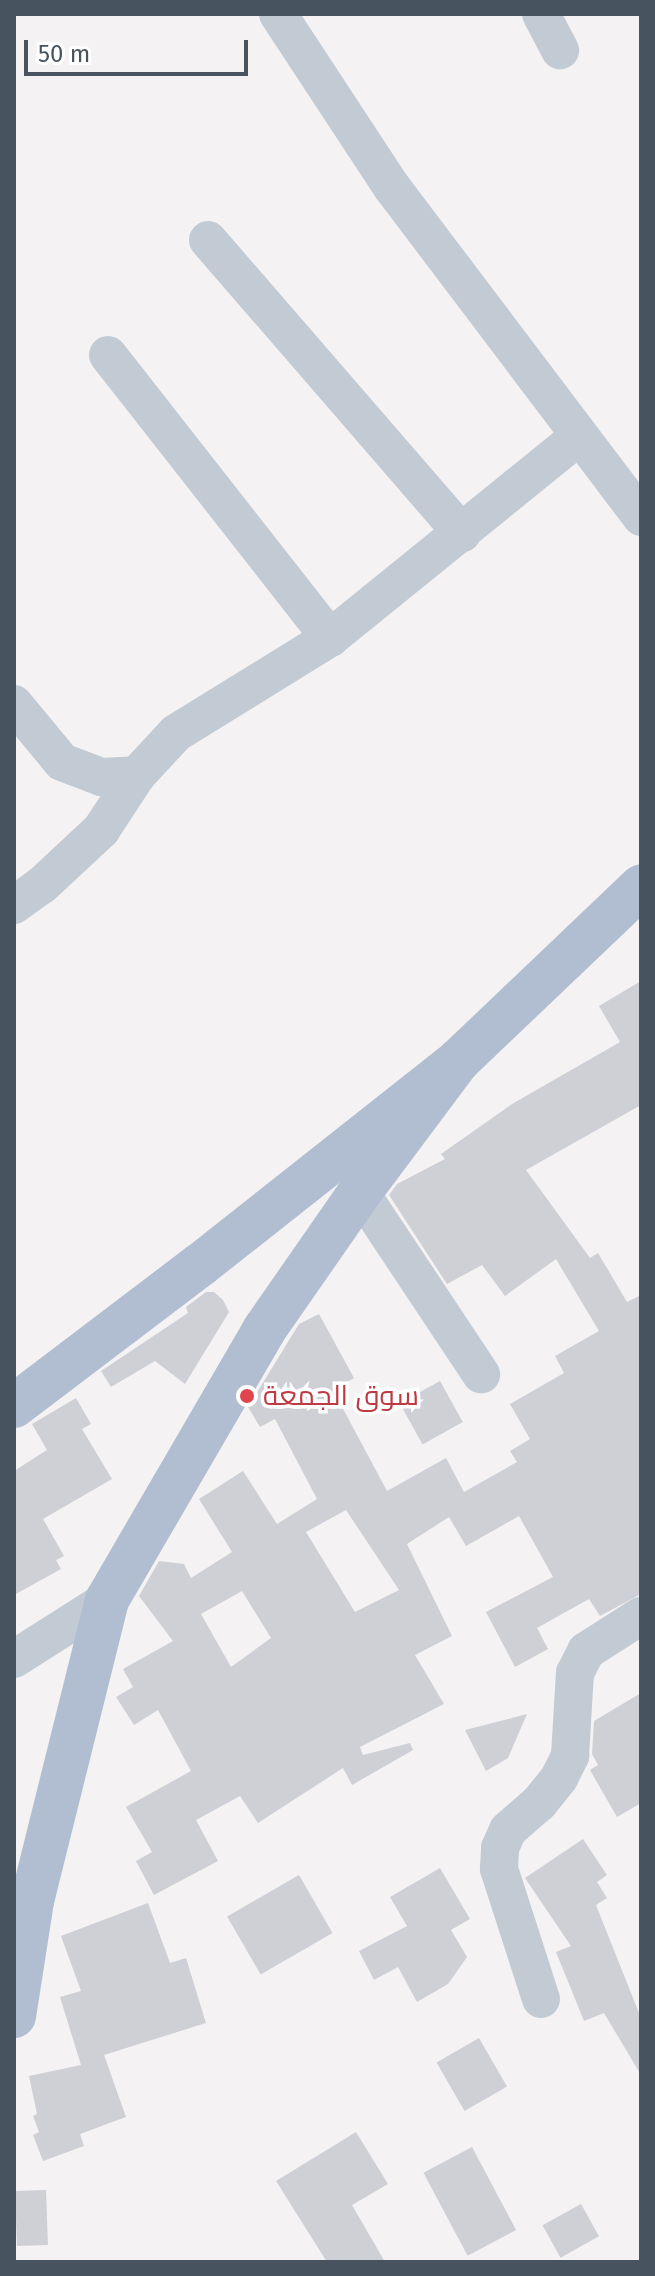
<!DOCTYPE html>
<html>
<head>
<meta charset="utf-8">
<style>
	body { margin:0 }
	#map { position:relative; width:655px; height:2276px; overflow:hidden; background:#f4f2f2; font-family:"Fira Sans",Cairo,sans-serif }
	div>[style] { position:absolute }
	.building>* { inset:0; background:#ced0d6; transform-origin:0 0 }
	.minor>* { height:38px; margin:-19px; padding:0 19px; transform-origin:19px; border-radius:19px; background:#c2cbd4 }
	.major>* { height:44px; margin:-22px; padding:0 22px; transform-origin:22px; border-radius:22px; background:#b1bed1 }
	.dots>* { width:22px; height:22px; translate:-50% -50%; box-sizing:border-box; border:4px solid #fff; border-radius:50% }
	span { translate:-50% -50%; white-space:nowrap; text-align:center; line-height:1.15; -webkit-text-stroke:7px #fff; paint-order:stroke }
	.health-label { font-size:28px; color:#be3a42 }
	.left { translate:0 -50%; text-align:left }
	.frame { position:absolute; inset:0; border:16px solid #485360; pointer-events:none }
	.scale { position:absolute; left:24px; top:40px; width:224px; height:36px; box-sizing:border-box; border:4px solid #485360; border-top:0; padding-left:10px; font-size:24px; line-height:28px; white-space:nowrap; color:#485360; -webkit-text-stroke:6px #fff; paint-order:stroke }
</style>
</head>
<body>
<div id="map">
	<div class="building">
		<i style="clip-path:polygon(evenodd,641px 981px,641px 1105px,526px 1170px,590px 1258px,598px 1253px,627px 1302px,641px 1295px,641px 1594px,600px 1616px,589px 1599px,537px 1628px,548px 1649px,515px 1667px,486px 1612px,553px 1577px,519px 1516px,466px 1546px,449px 1517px,407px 1544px,452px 1636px,415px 1655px,444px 1704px,360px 1747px,363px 1755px,410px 1743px,413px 1750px,352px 1785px,343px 1768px,258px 1823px,240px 1796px,196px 1820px,218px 1861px,154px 1895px,136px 1861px,152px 1852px,126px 1807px,191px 1771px,158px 1710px,134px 1725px,116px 1697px,133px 1687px,123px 1669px,173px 1641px,139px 1596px,159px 1561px,184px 1564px,191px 1578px,232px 1552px,199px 1499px,243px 1471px,277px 1524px,317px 1499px,275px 1419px,260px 1427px,248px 1407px,299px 1324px,319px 1314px,354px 1378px,333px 1390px,387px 1491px,446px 1458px,464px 1492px,517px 1462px,510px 1451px,530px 1439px,510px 1404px,564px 1373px,555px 1356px,599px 1331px,556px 1259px,505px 1296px,482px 1265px,447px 1284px,389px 1195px,397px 1184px,445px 1159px,441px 1154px,512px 1104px,620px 1042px,599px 1006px,641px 981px,346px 1510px,399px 1590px,355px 1612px,306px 1532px,346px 1510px,641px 981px,242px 1591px,271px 1638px,231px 1667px,201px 1614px,242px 1591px)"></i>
		<i style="clip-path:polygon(206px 1292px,214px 1292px,223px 1300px,229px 1312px,185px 1384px,155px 1361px,111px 1387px,101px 1371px,188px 1313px,186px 1307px)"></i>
		<i style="left:440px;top:1381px;width:47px;height:46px;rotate:61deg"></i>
		<i style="clip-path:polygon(76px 1398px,91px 1424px,82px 1429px,112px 1479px,43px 1519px,64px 1556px,56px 1560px,61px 1569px,14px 1595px,14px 1471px,47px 1450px,32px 1424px)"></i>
		<i style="clip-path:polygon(641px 1693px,641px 1803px,617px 1817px,590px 1770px,598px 1765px,592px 1754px,594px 1721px)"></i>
		<i style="clip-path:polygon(527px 1714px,508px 1758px,486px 1771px,465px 1730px)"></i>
		<i style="clip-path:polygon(583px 1839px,607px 1875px,597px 1882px,607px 1898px,596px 1905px,641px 2018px,641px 2075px,604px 2013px,584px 2021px,556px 1952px,571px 1946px,525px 1878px)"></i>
		<i style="clip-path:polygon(440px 1868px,470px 1919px,451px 1930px,467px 1957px,448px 1984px,417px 2002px,398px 1967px,374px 1980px,359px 1951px,407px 1926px,390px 1897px)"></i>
		<i style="left:299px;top:1875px;width:67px;height:83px;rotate:60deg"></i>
		<i style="clip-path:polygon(148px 1903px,170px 1963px,186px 1958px,206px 2023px,104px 2055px,126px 2117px,80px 2134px,84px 2146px,43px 2161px,33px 2135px,39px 2132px,33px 2116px,37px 2114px,29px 2076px,81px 2065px,60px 1997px,81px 1991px,61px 1936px)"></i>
		<i style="left:479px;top:2038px;width:56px;height:49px;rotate:60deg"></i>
		<i style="clip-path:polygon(356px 2132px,388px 2184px,352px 2205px,385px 2262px,327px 2262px,276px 2181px)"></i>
		<i style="left:472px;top:2147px;width:94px;height:55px;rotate:62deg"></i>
		<i style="left:46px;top:2190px;width:55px;height:31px;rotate:88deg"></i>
		<i style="left:581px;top:2204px;width:37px;height:44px;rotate:61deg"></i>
	</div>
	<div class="minor">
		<i style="left:278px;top:14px;width:206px;rotate:56.7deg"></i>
		<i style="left:391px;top:186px;width:415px;rotate:52.9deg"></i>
		<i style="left:541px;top:14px;width:41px;rotate:62.2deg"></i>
		<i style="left:208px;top:240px;width:388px;rotate:49.1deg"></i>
		<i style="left:108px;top:355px;width:360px;rotate:51.9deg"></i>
		<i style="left:14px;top:704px;width:75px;rotate:50.4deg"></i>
		<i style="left:62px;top:762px;width:42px;rotate:21deg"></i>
		<i style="left:101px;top:777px;width:36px;rotate:-3deg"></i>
		<i style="left:14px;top:905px;width:34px;rotate:-36deg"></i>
		<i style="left:42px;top:885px;width:81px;rotate:-43deg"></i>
		<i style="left:101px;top:830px;width:66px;rotate:-56.8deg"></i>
		<i style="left:137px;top:775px;width:57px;rotate:-47.1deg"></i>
		<i style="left:176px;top:733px;width:181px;rotate:-31.7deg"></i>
		<i style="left:330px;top:638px;width:319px;rotate:-39deg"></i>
		<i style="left:360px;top:1192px;width:219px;rotate:56.4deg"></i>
		<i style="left:14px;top:1659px;width:110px;rotate:-32.4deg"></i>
		<i style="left:541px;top:1999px;width:137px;rotate:-107.9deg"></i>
		<i style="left:499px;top:1869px;width:21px;rotate:-87deg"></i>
		<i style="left:500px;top:1848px;width:20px;rotate:-66deg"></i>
		<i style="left:508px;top:1830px;width:41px;rotate:-41.1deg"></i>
		<i style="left:539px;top:1803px;width:32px;rotate:-51deg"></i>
		<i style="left:559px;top:1778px;width:25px;rotate:-63deg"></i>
		<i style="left:570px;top:1756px;width:83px;rotate:-86.6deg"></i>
		<i style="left:575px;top:1673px;width:25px;rotate:-63deg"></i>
		<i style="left:586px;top:1651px;width:65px;rotate:-32.5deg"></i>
	</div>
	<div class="major">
		<i style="left:14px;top:1406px;width:233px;rotate:-37.2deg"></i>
		<i style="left:200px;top:1265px;width:329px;rotate:-38.3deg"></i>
		<i style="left:458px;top:1061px;width:253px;rotate:-43.6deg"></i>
		<i style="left:14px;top:2016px;width:116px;rotate:-81.1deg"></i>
		<i style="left:32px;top:1901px;width:310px;rotate:-76deg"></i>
		<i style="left:107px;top:1600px;width:312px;rotate:-59.8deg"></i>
		<i style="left:264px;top:1330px;width:168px;rotate:-55.2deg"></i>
		<i style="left:360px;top:1192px;width:164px;rotate:-53.2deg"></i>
	</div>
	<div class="dots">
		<i style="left:247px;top:1396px;background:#e0444e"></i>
	</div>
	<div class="health-label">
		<span class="left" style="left:263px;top:1396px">سوق الجمعة</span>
	</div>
	<div class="frame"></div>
	<div class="scale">50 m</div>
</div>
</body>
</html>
